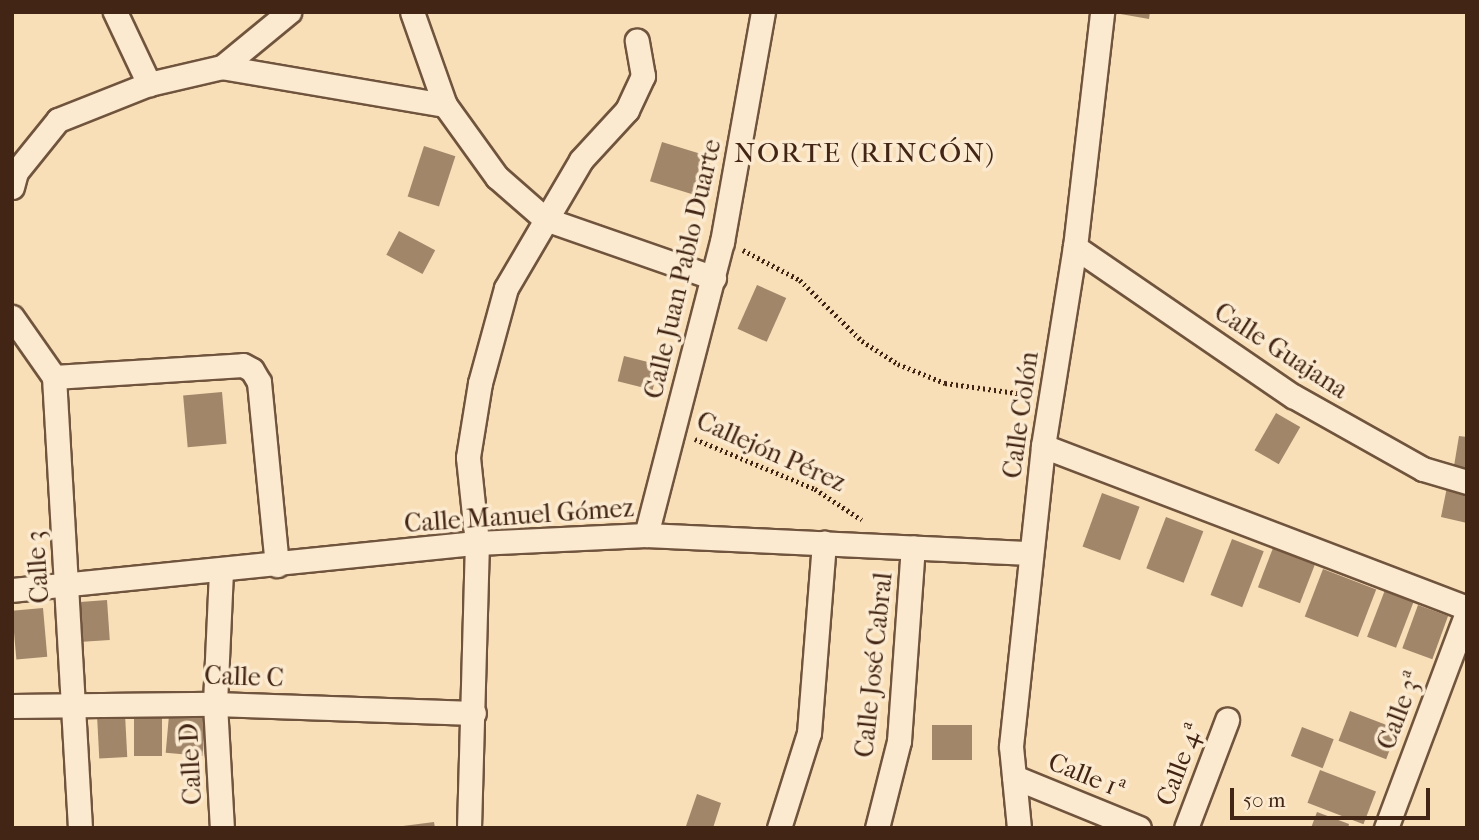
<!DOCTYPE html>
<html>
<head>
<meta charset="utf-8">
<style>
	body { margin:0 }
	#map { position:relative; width:1479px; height:840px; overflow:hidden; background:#f9dfb7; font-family:"IM FELL French Canon",serif }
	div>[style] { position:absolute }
	.building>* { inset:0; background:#a18669; transform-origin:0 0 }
	.path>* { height:4.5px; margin-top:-2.25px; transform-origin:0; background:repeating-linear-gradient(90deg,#422514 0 2px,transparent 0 5.5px) }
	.roads { filter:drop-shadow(2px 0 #70543d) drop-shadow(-2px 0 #70543d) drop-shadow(0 2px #70543d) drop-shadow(0 -2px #70543d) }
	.street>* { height:23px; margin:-11.5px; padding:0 11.5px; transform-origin:11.5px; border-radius:11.5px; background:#fbead0 }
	span { translate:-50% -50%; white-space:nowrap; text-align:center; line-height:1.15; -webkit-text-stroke:7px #fbead0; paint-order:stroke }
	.street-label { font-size:26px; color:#422514 }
	.neighbourhood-label { font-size:28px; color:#422514; letter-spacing:2px }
	.frame { position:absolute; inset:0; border:14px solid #422514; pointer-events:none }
	.scale { position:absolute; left:1230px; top:788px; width:200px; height:32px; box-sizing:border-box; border:4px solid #422514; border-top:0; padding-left:9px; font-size:21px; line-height:24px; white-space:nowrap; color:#422514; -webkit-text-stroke:5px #fbead0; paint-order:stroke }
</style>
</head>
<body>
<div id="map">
	<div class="building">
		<i style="clip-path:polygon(1109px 12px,1150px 12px,1149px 19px)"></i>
		<i style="left:662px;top:142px;width:52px;height:41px;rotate:17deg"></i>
		<i style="left:424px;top:146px;width:33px;height:53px;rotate:18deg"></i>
		<i style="left:399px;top:231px;width:41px;height:27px;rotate:28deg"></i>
		<i style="left:757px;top:285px;width:32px;height:48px;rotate:24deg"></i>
		<i style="left:624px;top:356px;width:36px;height:26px;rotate:14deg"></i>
		<i style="left:222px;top:392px;width:52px;height:39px;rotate:85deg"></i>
		<i style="left:1276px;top:413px;width:28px;height:43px;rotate:30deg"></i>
		<i style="clip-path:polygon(1459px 436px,1467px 437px,1467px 469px,1454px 466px)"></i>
		<i style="clip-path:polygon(1447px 487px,1467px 491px,1467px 523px,1441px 517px)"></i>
		<i style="left:1102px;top:493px;width:40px;height:57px;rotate:20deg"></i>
		<i style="left:1166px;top:517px;width:40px;height:55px;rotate:21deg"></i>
		<i style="left:1232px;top:539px;width:34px;height:60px;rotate:21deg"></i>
		<i style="left:1273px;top:548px;width:45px;height:42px;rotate:21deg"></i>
		<i style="left:1323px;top:569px;width:57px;height:51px;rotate:21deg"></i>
		<i style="left:1385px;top:590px;width:31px;height:50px;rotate:21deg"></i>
		<i style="left:107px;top:600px;width:40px;height:27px;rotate:86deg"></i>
		<i style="left:1418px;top:605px;width:32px;height:46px;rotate:20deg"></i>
		<i style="left:43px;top:608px;width:49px;height:31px;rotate:85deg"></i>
		<i style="left:134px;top:710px;width:28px;height:46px"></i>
		<i style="left:1350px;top:711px;width:51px;height:32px;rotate:21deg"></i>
		<i style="left:125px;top:714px;width:43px;height:28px;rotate:87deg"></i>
		<i style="left:169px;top:715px;width:37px;height:38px;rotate:5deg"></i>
		<i style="left:932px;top:725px;width:40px;height:35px"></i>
		<i style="left:1302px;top:727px;width:34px;height:31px;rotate:21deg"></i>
		<i style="left:1320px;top:770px;width:60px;height:35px;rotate:21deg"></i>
		<i style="clip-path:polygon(697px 794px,721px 803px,713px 828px,686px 826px)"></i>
		<i style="clip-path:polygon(1317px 812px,1349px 824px,1348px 828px,1311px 828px)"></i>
		<i style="clip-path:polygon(434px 822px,435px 828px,403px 828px,403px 826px)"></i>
	</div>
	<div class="path">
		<i style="left:743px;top:250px;width:64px;rotate:27.8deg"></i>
		<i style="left:800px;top:280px;width:87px;rotate:44.5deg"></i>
		<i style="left:862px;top:341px;width:43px;rotate:32.6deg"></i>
		<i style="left:898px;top:364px;width:51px;rotate:22deg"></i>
		<i style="left:945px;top:383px;width:86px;rotate:8deg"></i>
		<i style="left:695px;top:439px;width:130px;rotate:22.6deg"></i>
		<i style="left:815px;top:489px;width:56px;rotate:33.4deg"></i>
	</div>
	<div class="roads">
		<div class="street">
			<i style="left:115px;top:12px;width:80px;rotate:64.7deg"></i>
			<i style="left:412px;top:12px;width:99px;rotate:70.5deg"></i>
			<i style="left:445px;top:105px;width:89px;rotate:54.2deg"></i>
			<i style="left:497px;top:177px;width:64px;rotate:41.2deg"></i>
			<i style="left:545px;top:219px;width:179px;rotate:19.2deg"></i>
			<i style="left:222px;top:67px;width:226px;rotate:9.7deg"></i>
			<i style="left:12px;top:187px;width:16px;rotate:-75deg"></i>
			<i style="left:16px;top:172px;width:67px;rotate:-51.1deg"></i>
			<i style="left:58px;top:120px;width:98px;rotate:-21.6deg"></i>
			<i style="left:149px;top:84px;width:75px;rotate:-13.1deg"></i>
			<i style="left:222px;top:67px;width:87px;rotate:-39.4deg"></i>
			<i style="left:1075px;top:247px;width:264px;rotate:34.4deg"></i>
			<i style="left:1293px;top:396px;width:149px;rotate:29.3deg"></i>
			<i style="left:1423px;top:469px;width:46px;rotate:16.5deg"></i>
			<i style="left:12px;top:317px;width:73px;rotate:55deg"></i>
			<i style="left:54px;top:377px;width:452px;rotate:86.7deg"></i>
			<i style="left:54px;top:377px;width:189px;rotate:-3.6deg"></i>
			<i style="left:243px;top:365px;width:10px;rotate:29deg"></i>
			<i style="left:252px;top:370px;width:14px;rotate:60deg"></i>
			<i style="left:259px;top:382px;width:184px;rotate:84.4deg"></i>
			<i style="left:1043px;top:446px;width:454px;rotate:20.9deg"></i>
			<i style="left:646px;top:535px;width:303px;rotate:-75.5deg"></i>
			<i style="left:722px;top:242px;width:234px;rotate:-79.9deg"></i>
			<i style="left:221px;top:571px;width:133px;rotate:92.6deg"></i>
			<i style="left:215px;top:704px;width:124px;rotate:86.8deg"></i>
			<i style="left:12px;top:590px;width:467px;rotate:-5.8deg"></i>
			<i style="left:477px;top:543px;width:169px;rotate:-2.7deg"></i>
			<i style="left:646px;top:535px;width:385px;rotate:2.7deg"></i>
			<i style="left:12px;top:706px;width:203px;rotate:-0.6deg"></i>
			<i style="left:215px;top:704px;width:259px;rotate:2deg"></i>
			<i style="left:1014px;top:777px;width:135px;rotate:22.2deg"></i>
			<i style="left:469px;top:828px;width:285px;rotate:-88.4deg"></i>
			<i style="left:477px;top:543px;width:86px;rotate:-96deg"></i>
			<i style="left:468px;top:457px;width:75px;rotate:-80.8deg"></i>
			<i style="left:480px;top:383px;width:98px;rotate:-74.7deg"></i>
			<i style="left:506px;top:288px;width:148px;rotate:-59.6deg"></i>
			<i style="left:581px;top:160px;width:68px;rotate:-47.4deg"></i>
			<i style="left:627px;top:110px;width:38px;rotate:-65deg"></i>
			<i style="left:643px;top:76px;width:36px;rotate:-100deg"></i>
			<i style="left:779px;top:828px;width:100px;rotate:-72.5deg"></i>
			<i style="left:809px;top:733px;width:191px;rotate:-85.5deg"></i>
			<i style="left:877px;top:828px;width:90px;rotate:-75.8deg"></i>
			<i style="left:899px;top:741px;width:194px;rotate:-85.9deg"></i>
			<i style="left:1019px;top:828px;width:82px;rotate:-95.6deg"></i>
			<i style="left:1011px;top:746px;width:302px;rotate:-83.9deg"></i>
			<i style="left:1043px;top:446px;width:202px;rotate:-80.9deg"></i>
			<i style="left:1075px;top:247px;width:237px;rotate:-83.4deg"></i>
			<i style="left:1186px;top:828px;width:116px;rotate:-69.2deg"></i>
			<i style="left:1386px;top:828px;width:231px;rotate:-69.4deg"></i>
		</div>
	</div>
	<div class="street-label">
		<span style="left:683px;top:269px;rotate:-77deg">Calle Juan Pablo Duarte</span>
		<span style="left:1281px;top:351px;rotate:33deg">Calle Guajana</span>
		<span style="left:1021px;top:415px;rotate:-82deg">Calle Colón</span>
		<span style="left:771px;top:452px;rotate:24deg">Callejón Pérez</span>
		<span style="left:519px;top:516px;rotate:-4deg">Calle Manuel Gómez</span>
		<span style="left:38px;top:567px;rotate:-94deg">Calle 3</span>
		<span style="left:874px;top:665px;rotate:-84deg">Calle José Cabral</span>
		<span style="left:244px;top:677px;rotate:2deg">Calle C</span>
		<span style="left:1400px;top:710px;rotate:-69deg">Calle 3ª</span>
		<span style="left:191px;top:764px;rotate:-93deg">Calle D</span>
		<span style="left:1180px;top:764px;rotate:-69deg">Calle 4ª</span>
		<span style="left:1087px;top:776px;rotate:22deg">Calle 1ª</span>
	</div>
	<div class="neighbourhood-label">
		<span style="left:865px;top:153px">NORTE (RINCÓN)</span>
	</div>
	<div class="frame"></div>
	<div class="scale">50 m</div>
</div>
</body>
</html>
